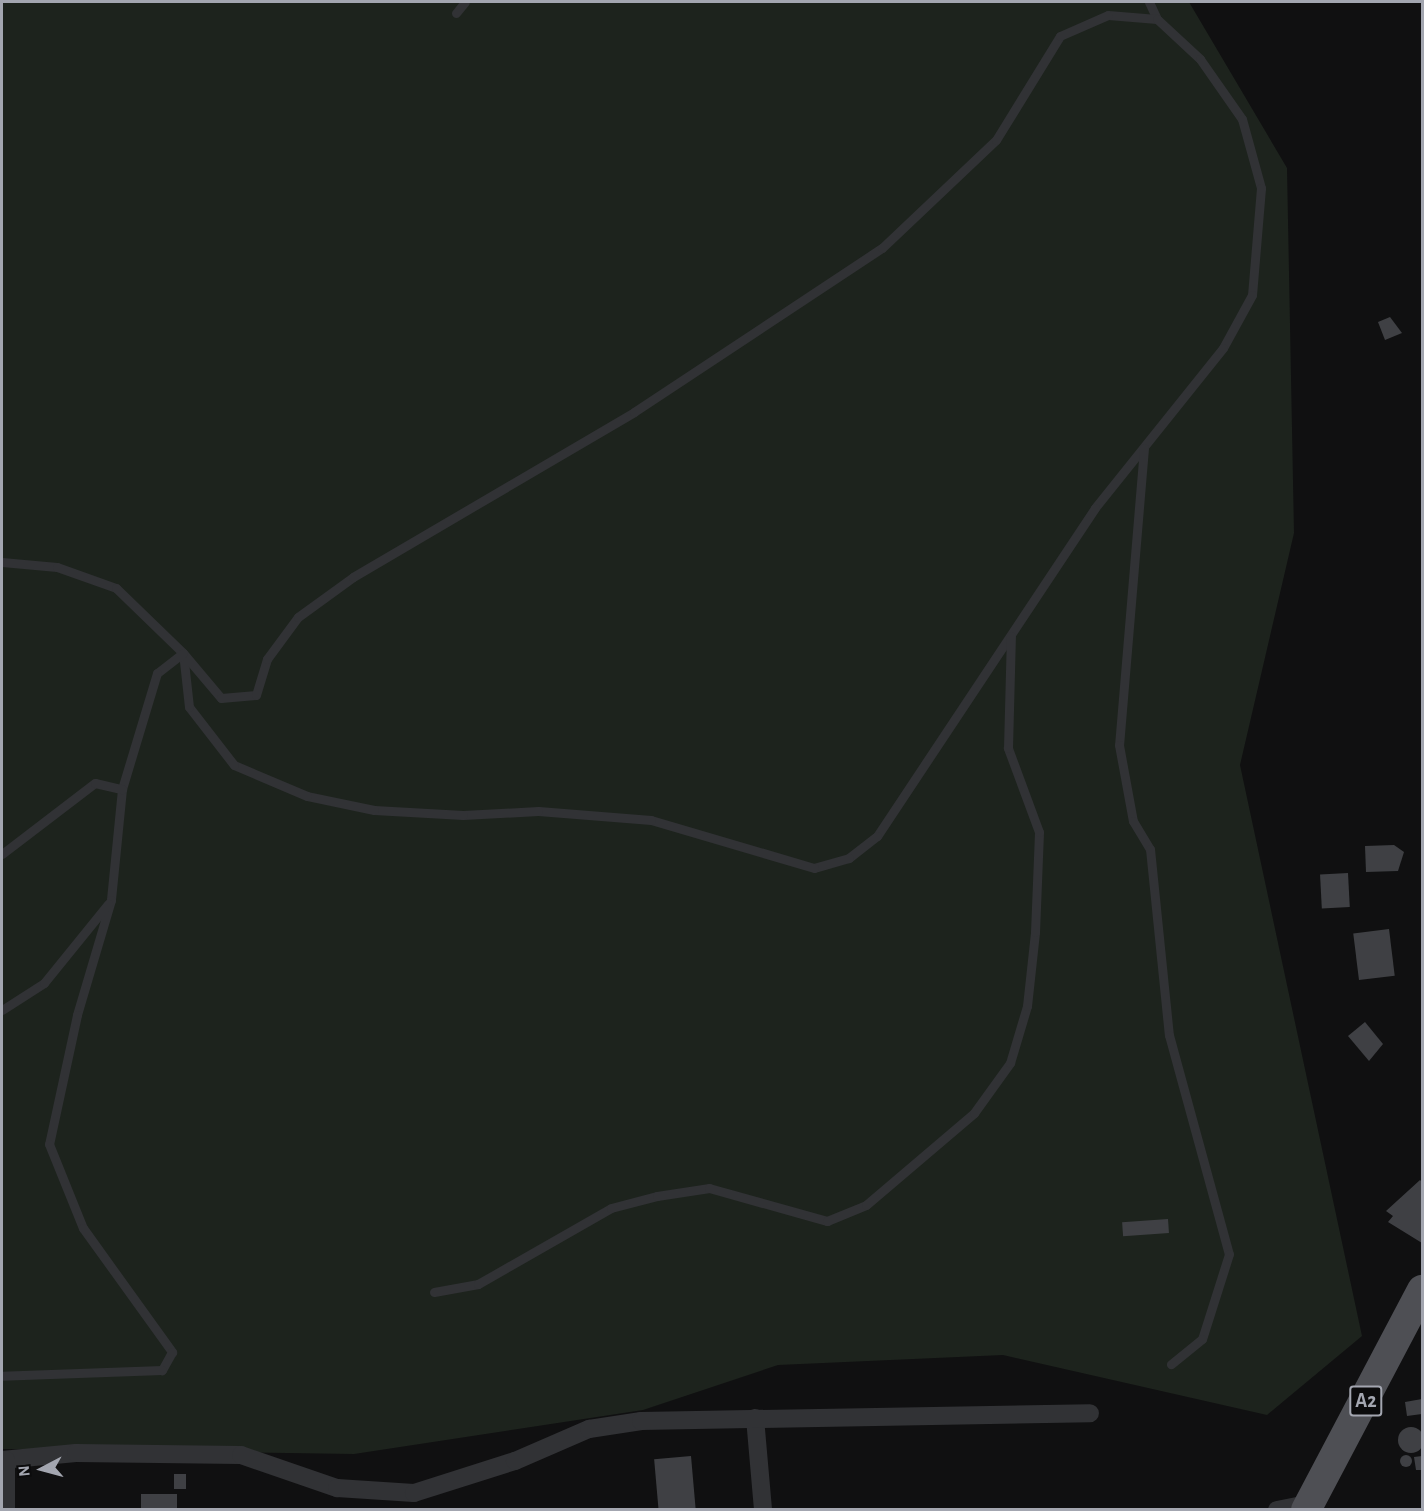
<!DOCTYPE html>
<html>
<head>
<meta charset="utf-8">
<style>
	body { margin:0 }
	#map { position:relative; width:1424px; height:1511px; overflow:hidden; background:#101011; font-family:"Alegreya Sans",sans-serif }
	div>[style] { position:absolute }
	.green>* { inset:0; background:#1d231d }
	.building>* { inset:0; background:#3f4044; transform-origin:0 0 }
	.round { border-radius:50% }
	.service>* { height:9px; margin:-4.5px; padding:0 4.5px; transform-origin:4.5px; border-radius:4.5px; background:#313235 }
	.minor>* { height:18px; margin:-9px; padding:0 9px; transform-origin:9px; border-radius:9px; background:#313235 }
	.primary>* { height:30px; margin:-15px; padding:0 15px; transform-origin:15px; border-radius:15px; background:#4e4f54 }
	span { translate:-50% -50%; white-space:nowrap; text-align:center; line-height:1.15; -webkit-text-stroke:4.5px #0b0b0c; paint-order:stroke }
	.shield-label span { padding:2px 4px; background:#0b0b0c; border:2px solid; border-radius:4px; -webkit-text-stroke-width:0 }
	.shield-label { font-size:20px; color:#a3a6b0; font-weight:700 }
	.frame { position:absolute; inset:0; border:3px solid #a3a6b0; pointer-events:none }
	.north { position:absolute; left:12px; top:1439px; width:60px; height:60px; -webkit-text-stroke:4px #0b0b0c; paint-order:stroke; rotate:264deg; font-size:16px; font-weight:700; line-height:24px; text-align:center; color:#a3a6b0 }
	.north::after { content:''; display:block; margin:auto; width:21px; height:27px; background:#a3a6b0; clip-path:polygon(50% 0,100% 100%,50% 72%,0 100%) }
</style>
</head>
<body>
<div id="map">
	<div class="green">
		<i style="clip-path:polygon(2px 2px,1189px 2px,1287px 168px,1294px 533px,1240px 765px,1362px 1336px,1267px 1415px,1003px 1355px,778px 1365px,643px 1410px,354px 1454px,2px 1449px)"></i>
	</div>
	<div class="building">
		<i style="clip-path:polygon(1390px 317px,1402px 333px,1385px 340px,1378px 322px)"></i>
		<i style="clip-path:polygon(1394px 845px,1404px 852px,1398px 871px,1366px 872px,1365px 846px)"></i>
		<i style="left:1348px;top:873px;width:34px;height:28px;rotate:87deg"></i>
		<i style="left:1389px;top:929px;width:47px;height:36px;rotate:83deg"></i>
		<i style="clip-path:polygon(1365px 1022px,1383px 1044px,1369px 1061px,1348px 1036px)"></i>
		<i style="clip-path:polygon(1420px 1180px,1422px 1182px,1422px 1243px,1388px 1222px,1393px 1216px,1386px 1211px)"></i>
		<i style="left:1168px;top:1219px;width:14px;height:46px;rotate:86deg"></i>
		<i style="clip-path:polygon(1422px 1399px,1422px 1414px,1407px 1416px,1405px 1402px)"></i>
		<i class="round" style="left:1398px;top:1427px;width:26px;height:26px"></i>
		<i class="round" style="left:1400px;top:1455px;width:12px;height:12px"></i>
		<i style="left:691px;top:1456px;width:54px;height:37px;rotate:85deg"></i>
		<i style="clip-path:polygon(1422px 1456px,1422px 1470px,1416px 1470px,1414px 1457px)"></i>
		<i style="left:174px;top:1474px;width:12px;height:15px"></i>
		<i style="left:177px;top:1494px;width:16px;height:36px;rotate:90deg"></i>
	</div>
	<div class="service">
		<i style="left:1149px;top:2px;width:19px;rotate:65deg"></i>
		<i style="left:456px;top:13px;width:14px;rotate:-51deg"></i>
		<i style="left:1108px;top:15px;width:49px;rotate:4.7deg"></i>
		<i style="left:1157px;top:19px;width:59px;rotate:42.9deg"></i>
		<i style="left:1200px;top:59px;width:73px;rotate:55deg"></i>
		<i style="left:1242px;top:119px;width:72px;rotate:74.6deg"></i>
		<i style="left:1261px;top:188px;width:107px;rotate:94.8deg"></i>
		<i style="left:1252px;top:295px;width:60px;rotate:118.7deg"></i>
		<i style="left:1223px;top:348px;width:205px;rotate:128.7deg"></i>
		<i style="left:1095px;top:508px;width:394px;rotate:123.6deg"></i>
		<i style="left:877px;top:836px;width:36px;rotate:142deg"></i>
		<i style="left:849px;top:858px;width:36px;rotate:164deg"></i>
		<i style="left:814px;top:868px;width:170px;rotate:-163.6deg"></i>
		<i style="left:651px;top:820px;width:113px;rotate:-175.4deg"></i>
		<i style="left:538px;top:811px;width:75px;rotate:176.9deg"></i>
		<i style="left:463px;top:815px;width:89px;rotate:-176.8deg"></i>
		<i style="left:374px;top:810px;width:68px;rotate:-168.2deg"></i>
		<i style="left:307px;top:796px;width:79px;rotate:-157deg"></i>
		<i style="left:234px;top:765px;width:73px;rotate:-127.8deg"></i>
		<i style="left:189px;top:707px;width:54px;rotate:-96.3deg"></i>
		<i style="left:183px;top:653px;width:59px;rotate:49.8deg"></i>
		<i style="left:221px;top:698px;width:35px;rotate:-5deg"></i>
		<i style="left:256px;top:695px;width:38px;rotate:-73deg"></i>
		<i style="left:267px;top:659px;width:52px;rotate:-53.6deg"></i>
		<i style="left:298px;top:617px;width:68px;rotate:-36deg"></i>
		<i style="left:353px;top:577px;width:326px;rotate:-30.4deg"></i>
		<i style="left:634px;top:412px;width:297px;rotate:-33.5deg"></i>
		<i style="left:882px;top:248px;width:157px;rotate:-43.5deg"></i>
		<i style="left:996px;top:140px;width:122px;rotate:-58.4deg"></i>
		<i style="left:1060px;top:36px;width:52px;rotate:-23.6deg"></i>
		<i style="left:1144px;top:448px;width:298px;rotate:94.8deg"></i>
		<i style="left:1119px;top:745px;width:77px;rotate:79.6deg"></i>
		<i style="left:1133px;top:821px;width:33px;rotate:59deg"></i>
		<i style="left:1150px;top:849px;width:187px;rotate:84.2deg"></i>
		<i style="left:1169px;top:1035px;width:227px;rotate:74.7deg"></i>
		<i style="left:1229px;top:1254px;width:89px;rotate:107.6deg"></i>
		<i style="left:1202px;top:1339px;width:40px;rotate:141deg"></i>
		<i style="left:2px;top:562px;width:55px;rotate:5.2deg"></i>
		<i style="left:57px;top:567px;width:63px;rotate:19.6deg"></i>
		<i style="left:116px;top:588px;width:93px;rotate:44.1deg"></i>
		<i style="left:183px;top:653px;width:33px;rotate:142deg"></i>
		<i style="left:157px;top:673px;width:121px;rotate:106.8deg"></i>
		<i style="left:122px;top:789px;width:112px;rotate:95.7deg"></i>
		<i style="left:111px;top:900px;width:120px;rotate:106.5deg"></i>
		<i style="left:77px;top:1015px;width:132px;rotate:102.2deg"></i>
		<i style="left:49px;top:1144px;width:91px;rotate:68deg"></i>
		<i style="left:83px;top:1228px;width:153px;rotate:54.3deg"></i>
		<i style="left:172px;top:1352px;width:21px;rotate:119deg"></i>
		<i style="left:162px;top:1370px;width:160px;rotate:177.9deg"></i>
		<i style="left:2px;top:854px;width:117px;rotate:-37.4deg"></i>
		<i style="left:95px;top:783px;width:28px;rotate:13deg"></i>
		<i style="left:2px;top:1010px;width:50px;rotate:-32.7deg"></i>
		<i style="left:44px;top:983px;width:102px;rotate:-51deg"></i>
		<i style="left:434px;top:1292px;width:45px;rotate:-10.3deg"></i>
		<i style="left:478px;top:1284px;width:153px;rotate:-29.7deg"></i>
		<i style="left:611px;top:1208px;width:48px;rotate:-14.6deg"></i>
		<i style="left:657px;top:1196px;width:53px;rotate:-8.7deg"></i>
		<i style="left:709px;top:1188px;width:123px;rotate:15.6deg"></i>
		<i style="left:827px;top:1221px;width:42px;rotate:-22.3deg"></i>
		<i style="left:866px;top:1205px;width:142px;rotate:-40.4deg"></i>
		<i style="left:974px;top:1113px;width:62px;rotate:-54.2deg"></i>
		<i style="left:1010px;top:1063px;width:59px;rotate:-73.4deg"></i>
		<i style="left:1027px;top:1006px;width:74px;rotate:-83.8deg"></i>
		<i style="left:1035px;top:932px;width:100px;rotate:-87.7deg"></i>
		<i style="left:1039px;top:832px;width:90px;rotate:-110.3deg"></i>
		<i style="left:1008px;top:748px;width:112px;rotate:-88.5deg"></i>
	</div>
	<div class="minor">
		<i style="left:755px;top:1418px;width:92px;rotate:85deg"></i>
		<i style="left:2px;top:1460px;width:74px;rotate:-5.4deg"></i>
		<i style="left:76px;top:1453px;width:165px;rotate:0.7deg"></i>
		<i style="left:241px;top:1455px;width:102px;rotate:19deg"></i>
		<i style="left:337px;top:1488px;width:77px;rotate:3.7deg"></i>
		<i style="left:414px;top:1493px;width:106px;rotate:-17.6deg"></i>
		<i style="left:515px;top:1461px;width:81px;rotate:-23.4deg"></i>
		<i style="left:589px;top:1429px;width:53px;rotate:-8.7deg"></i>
		<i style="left:641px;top:1421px;width:449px;rotate:-1deg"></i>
		<i style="left:6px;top:1460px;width:50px;rotate:90deg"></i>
		<i style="left:1277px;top:1510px;width:33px;rotate:-11deg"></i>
	</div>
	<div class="primary">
		<i style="left:1306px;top:1510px;width:249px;rotate:-62.2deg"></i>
	</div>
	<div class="shield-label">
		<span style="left:1366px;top:1401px">A2</span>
	</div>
	<div class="frame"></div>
	<div class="north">N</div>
</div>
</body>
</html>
